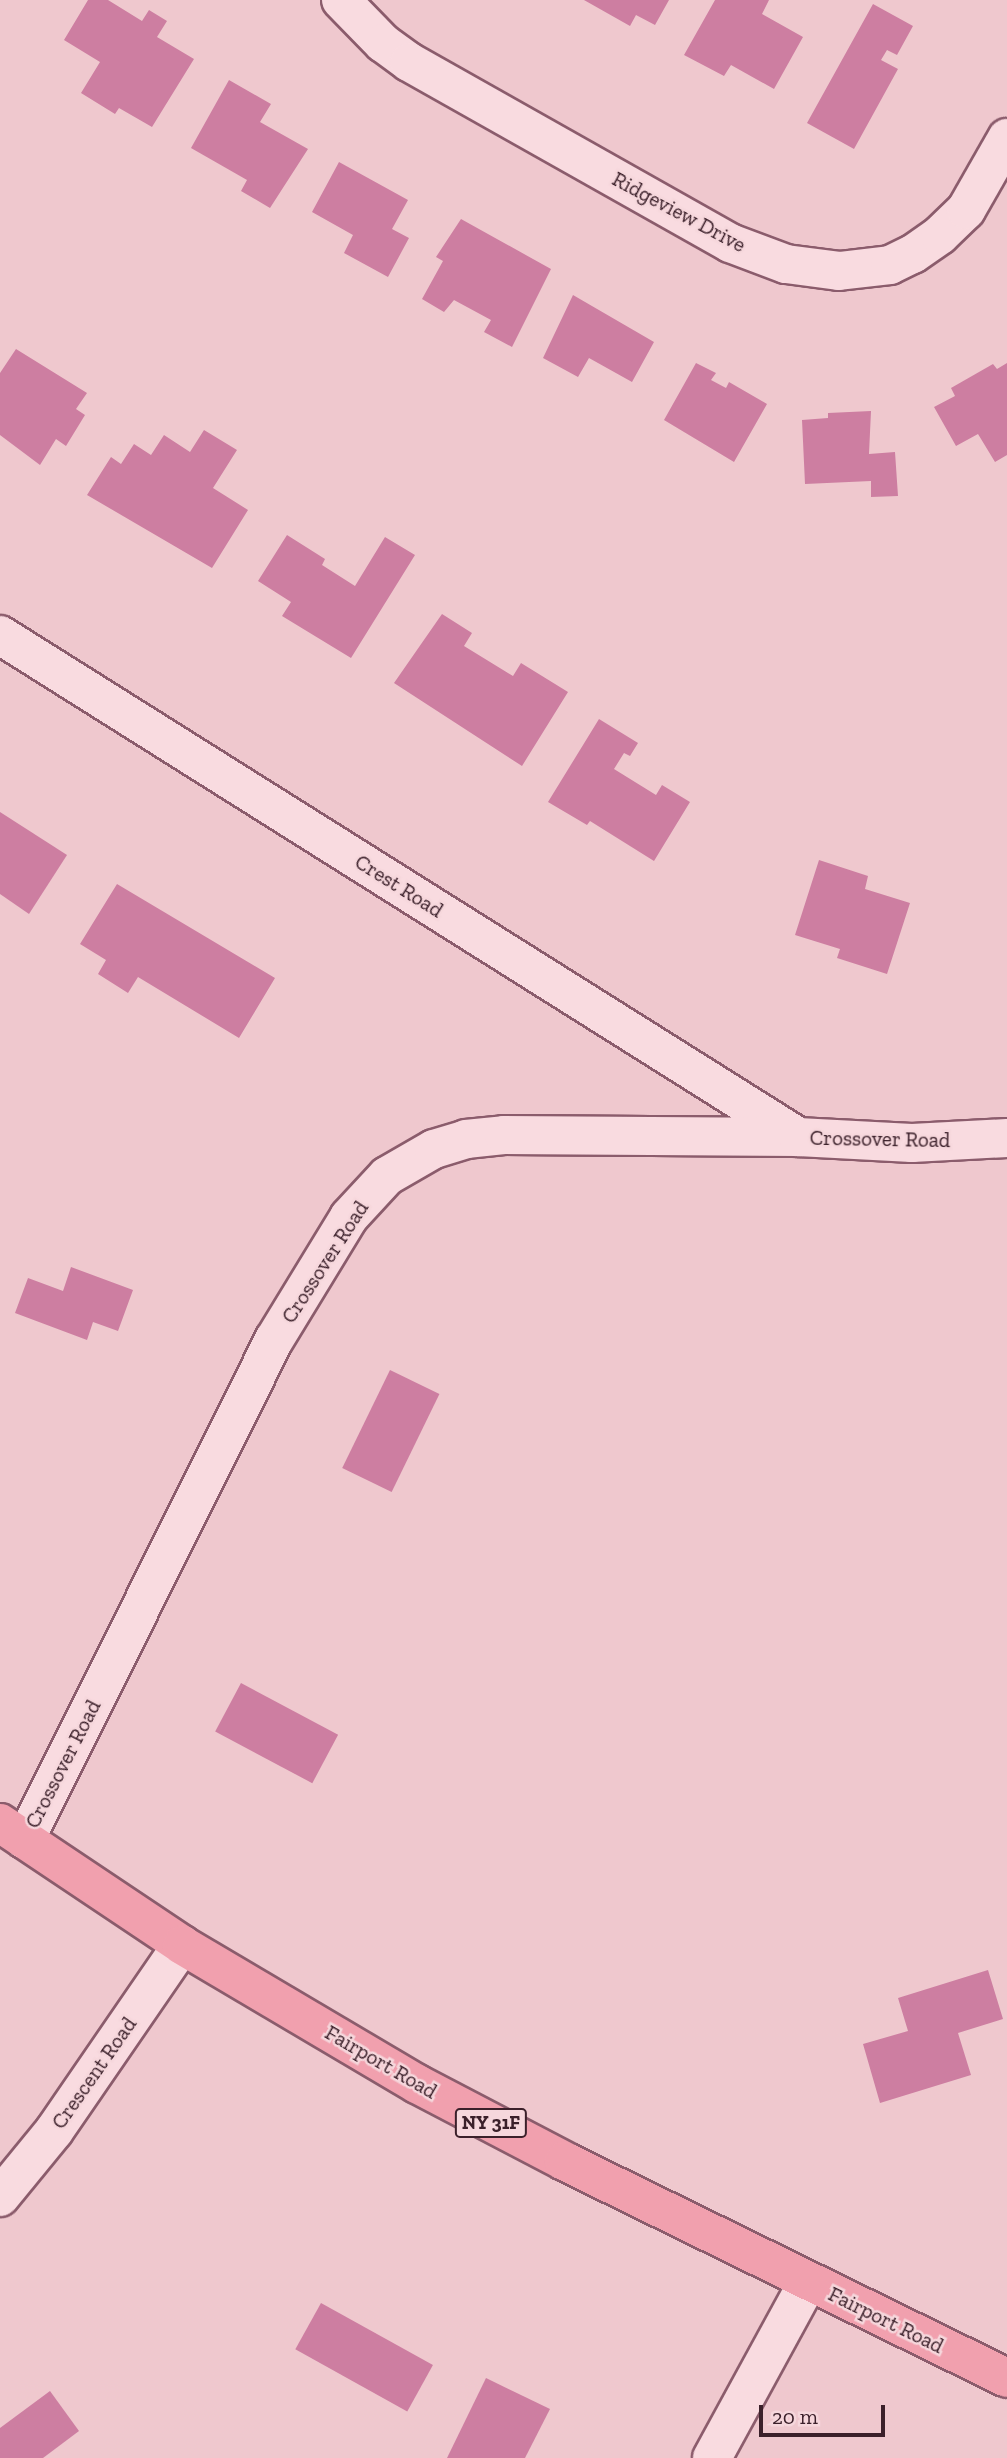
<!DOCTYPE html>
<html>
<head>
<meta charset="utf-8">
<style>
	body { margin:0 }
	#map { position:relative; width:1007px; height:2458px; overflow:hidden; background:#efc8ce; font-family:"Zilla Slab",serif }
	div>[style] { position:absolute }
	.building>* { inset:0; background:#cd7ea1; transform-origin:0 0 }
	.roads { filter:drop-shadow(2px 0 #8b5c6c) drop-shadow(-2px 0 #8b5c6c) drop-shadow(0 2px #8b5c6c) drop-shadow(0 -2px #8b5c6c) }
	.minor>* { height:38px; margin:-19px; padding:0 19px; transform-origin:19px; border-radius:19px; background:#f9dbe0 }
	.primary>* { height:38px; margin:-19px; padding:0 19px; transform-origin:19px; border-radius:19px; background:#f1a0ae }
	span { translate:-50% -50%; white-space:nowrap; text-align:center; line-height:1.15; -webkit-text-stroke:5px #f6d7dc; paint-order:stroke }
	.shield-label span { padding:2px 5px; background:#f6d7dc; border:2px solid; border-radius:5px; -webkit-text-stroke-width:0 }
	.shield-label { font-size:19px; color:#3b202a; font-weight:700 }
	.street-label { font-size:21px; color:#3b202a }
	.scale { position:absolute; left:759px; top:2405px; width:126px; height:32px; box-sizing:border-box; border:4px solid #3b202a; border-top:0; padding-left:9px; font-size:21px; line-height:24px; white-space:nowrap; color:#3b202a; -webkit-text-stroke:5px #f6d7dc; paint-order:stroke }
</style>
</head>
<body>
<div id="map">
	<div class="building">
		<i style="clip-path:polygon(88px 0,108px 0,142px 21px,149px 10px,167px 21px,157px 37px,194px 59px,152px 127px,119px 108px,115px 114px,81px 93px,100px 62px,64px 40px)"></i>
		<i style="clip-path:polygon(584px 0,669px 0,655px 25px,636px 15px,630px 26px)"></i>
		<i style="clip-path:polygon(715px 0,769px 0,762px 14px,803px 37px,774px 89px,731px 65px,724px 76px,684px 55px)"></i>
		<i style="clip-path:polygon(873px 4px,913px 26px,897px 55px,887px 50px,881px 60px,898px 69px,854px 149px,807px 123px)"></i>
		<i style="clip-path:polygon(229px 80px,271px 104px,260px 122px,308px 149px,270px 208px,241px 191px,247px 180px,191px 148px)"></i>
		<i style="clip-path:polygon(339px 162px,408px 200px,392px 229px,409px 238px,388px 277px,344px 253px,353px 235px,312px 212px)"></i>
		<i style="clip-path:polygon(461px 219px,551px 269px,512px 347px,484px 332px,491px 320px,454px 300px,444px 312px,422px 299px,443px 261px,436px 257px)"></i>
		<i style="clip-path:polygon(573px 295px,654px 342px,632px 382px,589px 358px,578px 377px,543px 358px)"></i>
		<i style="clip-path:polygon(16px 349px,87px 393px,76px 409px,85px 415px,66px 446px,56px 439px,40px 465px,0 435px,0 373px)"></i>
		<i style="clip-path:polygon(696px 363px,716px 373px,711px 380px,726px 388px,729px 382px,767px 404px,734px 462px,664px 420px)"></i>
		<i style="clip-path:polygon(1007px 363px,1007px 455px,995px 462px,978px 434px,956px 446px,934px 407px,955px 396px,951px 388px,993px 364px,997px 369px)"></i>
		<i style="clip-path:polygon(871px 411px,869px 454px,895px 452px,898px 496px,871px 497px,871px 481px,805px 484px,802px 420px,828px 418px,828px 413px)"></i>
		<i style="clip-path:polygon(204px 430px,237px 450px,213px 488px,248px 510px,212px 568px,87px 495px,111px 457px,121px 464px,134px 444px,151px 455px,164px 435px,190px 452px)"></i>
		<i style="clip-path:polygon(287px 535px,325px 559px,322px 565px,355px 586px,385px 537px,415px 555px,351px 658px,282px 616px,291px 602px,258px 581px)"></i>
		<i style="clip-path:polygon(442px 614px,472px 633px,464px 646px,513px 676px,521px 663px,568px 692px,522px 766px,394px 683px)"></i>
		<i style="clip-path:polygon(599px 719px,638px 743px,630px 756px,624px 753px,614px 769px,656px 795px,662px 785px,690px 802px,654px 861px,590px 821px,587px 825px,548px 802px)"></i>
		<i style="clip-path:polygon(0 812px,67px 855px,29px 914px,0 894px)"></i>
		<i style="clip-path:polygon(819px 860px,868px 876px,865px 889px,910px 903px,887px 974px,837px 958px,840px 949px,795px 935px)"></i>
		<i style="clip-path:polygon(117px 884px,275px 978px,239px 1038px,138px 977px,128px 993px,98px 974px,106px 960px,80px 944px)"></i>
		<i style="clip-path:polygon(71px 1267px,133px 1290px,118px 1331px,93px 1322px,87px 1340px,15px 1313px,28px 1278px,63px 1291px)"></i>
		<i style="left:390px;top:1370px;width:55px;height:109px;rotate:26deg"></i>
		<i style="left:241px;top:1683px;width:110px;height:55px;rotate:28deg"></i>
		<i style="clip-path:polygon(988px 1970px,1003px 2019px,958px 2033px,971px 2075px,880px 2103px,863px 2044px,908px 2031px,898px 1998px)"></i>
		<i style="left:321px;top:2303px;width:128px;height:53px;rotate:29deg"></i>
		<i style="clip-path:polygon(486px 2378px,550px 2409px,525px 2458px,447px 2458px)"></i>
		<i style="clip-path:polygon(50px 2391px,79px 2431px,43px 2458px,0 2458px,0 2428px)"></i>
	</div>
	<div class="roads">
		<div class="minor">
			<i style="left:341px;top:0;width:60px;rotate:45.7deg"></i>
			<i style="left:383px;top:43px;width:32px;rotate:36deg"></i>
			<i style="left:409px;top:62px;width:369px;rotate:29.4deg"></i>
			<i style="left:730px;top:243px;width:60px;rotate:20.6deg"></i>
			<i style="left:786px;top:264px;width:53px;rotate:7.5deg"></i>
			<i style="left:839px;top:271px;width:51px;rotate:-6.7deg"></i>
			<i style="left:890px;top:265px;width:25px;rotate:-26deg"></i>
			<i style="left:913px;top:254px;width:33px;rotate:-35deg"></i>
			<i style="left:940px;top:235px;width:36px;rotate:-44deg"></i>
			<i style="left:966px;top:210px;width:83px;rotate:-60.3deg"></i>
			<i style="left:0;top:635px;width:943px;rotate:32.17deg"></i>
			<i style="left:25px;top:1840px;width:559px;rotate:-63.53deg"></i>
			<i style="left:274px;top:1340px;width:144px;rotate:-58.6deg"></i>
			<i style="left:349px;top:1217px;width:56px;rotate:-47.2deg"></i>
			<i style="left:387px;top:1176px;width:54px;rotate:-29.9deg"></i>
			<i style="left:434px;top:1149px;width:34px;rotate:-17deg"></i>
			<i style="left:466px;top:1139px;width:38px;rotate:-6deg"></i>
			<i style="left:504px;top:1135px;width:294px;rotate:0.4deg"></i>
			<i style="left:798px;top:1137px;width:114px;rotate:3deg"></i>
			<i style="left:912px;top:1143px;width:95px;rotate:-3deg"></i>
			<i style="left:0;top:2197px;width:85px;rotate:-50.7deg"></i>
			<i style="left:54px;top:2131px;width:226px;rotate:-55.5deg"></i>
			<i style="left:712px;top:2458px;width:200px;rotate:-61.4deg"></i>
		</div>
		<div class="primary">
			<i style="left:0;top:1823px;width:219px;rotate:33.8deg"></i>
			<i style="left:182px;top:1945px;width:273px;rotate:30.6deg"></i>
			<i style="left:417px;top:2084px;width:166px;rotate:27.6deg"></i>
			<i style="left:564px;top:2161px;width:493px;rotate:26.1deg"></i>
		</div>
	</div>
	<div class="shield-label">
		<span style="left:491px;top:2123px">NY 31F</span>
	</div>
	<div class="street-label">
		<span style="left:679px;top:212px;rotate:28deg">Ridgeview Drive</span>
		<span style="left:399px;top:886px;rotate:32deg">Crest Road</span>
		<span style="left:880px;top:1139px;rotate:1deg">Crossover Road</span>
		<span style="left:325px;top:1262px;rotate:-57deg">Crossover Road</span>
		<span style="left:63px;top:1764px;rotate:-63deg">Crossover Road</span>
		<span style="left:381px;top:2062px;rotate:30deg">Fairport Road</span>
		<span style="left:94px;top:2073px;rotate:-55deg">Crescent Road</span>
		<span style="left:886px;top:2320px;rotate:26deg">Fairport Road</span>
	</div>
	<div class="scale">20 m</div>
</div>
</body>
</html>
